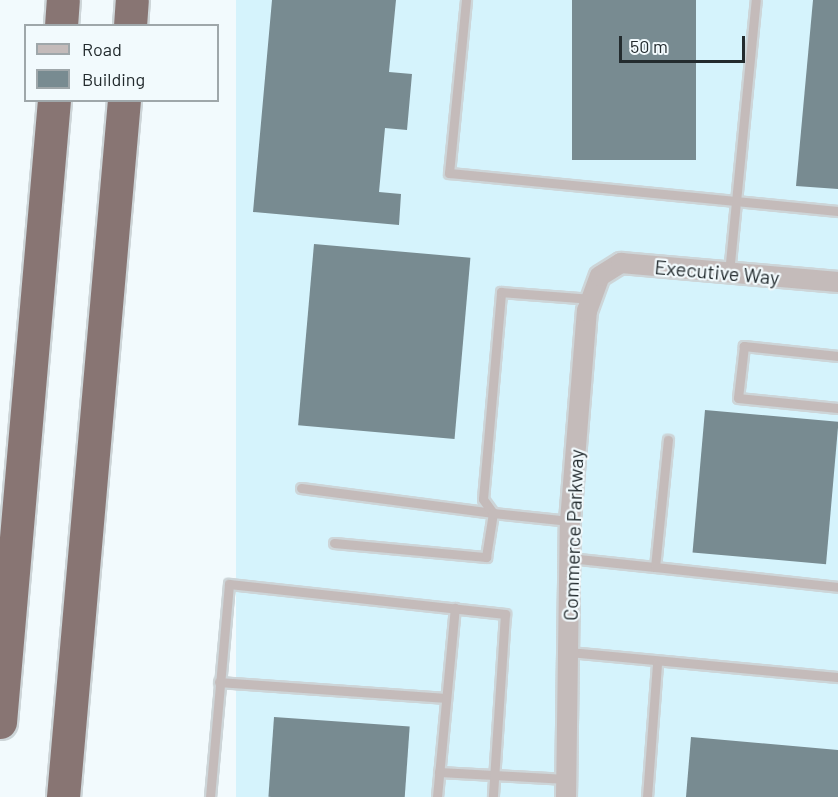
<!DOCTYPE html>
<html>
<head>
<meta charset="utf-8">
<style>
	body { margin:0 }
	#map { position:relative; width:838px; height:797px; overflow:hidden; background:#f2fafd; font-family:Barlow,sans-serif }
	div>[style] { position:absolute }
	.built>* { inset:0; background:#d5f3fc; transform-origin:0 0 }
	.building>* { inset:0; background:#788b91; transform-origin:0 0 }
	.roads { filter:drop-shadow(2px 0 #cdd5d8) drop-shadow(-2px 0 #cdd5d8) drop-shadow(0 2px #cdd5d8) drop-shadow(0 -2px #cdd5d8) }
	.service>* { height:9px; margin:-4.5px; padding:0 4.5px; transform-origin:4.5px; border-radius:4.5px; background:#c4bbba }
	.minor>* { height:20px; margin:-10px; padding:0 10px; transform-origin:10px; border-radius:10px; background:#c4bbba }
	.motorway>* { height:33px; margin:-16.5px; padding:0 16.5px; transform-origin:16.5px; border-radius:16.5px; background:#887573 }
	span { translate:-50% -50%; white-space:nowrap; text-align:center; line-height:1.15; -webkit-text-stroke:4.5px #f2fafd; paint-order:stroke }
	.street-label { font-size:20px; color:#232b2e }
	.legend { position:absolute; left:24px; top:24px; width:195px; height:78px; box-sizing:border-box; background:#f2fafd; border:2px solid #9fa7aa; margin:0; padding:8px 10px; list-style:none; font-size:18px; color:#232b2e }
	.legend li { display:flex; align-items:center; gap:12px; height:30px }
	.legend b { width:30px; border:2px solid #9fa7aa }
	.scale { position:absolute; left:619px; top:36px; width:126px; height:27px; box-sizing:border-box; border:3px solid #232b2e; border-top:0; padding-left:8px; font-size:18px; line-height:21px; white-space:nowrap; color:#232b2e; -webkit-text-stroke:4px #f2fafd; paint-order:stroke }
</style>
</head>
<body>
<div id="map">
	<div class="built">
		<i style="left:236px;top:0;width:602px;height:800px"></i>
	</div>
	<div class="building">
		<i style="clip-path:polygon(272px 0,396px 0,389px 72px,412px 74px,407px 130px,385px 128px,379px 192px,401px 194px,399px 225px,253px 212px)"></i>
		<i style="left:572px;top:0;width:124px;height:160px"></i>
		<i style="clip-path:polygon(813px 0,838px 0,838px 189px,796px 186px)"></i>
		<i style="left:314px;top:244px;width:157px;height:182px;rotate:5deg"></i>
		<i style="left:705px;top:410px;width:134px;height:143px;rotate:5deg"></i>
		<i style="left:274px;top:717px;width:136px;height:80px;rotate:4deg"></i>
		<i style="clip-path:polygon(691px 737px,838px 750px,838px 797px,686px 797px)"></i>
	</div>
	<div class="roads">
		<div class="service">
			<i style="left:466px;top:0;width:174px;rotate:95.6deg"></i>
			<i style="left:449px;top:173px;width:391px;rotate:5.6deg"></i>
			<i style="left:729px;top:273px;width:274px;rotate:-84.4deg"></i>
			<i style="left:838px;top:356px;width:95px;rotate:-173.9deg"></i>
			<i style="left:744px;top:346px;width:52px;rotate:96.6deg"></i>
			<i style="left:738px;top:398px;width:100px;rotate:5.7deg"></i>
			<i style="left:301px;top:488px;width:194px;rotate:7.4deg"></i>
			<i style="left:493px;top:513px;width:17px;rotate:-126deg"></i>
			<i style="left:483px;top:499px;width:208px;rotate:-85deg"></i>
			<i style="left:501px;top:292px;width:90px;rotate:4.4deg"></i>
			<i style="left:334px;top:543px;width:153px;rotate:5.3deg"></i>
			<i style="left:486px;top:557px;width:45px;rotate:-81deg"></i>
			<i style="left:493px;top:513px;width:77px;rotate:5.9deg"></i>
			<i style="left:569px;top:558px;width:86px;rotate:6deg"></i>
			<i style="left:655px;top:567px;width:128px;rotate:-84.2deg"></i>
			<i style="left:655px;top:567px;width:184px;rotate:6.2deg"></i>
			<i style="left:568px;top:652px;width:271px;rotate:5.3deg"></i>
			<i style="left:219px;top:682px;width:227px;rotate:4deg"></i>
			<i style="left:439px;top:772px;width:128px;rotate:3.1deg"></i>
			<i style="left:210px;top:797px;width:214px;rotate:-84.9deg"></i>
			<i style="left:229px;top:584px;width:278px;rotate:6.2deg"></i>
			<i style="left:505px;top:614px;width:183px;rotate:93.8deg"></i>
			<i style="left:437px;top:797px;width:190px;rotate:-84.6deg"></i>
			<i style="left:647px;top:797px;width:134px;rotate:-85.7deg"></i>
		</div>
		<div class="minor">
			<i style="left:566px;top:797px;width:276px;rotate:-89.2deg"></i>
			<i style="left:570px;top:521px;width:211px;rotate:-85.4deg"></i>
			<i style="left:587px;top:311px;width:37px;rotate:-70deg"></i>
			<i style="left:600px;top:276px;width:25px;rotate:-32deg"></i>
			<i style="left:621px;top:263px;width:218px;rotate:5deg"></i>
		</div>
		<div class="motorway">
			<i style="left:61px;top:26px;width:26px;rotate:-86deg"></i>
			<i style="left:130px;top:26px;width:26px;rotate:-86deg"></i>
			<i style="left:0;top:722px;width:624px;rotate:-85.04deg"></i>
			<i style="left:63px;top:797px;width:700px;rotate:-85deg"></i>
		</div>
	</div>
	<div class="street-label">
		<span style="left:717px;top:272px;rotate:5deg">Executive Way</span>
		<span style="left:573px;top:535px;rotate:-88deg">Commerce Parkway</span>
	</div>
	<ul class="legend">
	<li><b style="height:8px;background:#c4bbba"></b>Road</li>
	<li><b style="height:16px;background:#788b91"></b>Building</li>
	</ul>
	<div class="scale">50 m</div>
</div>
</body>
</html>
